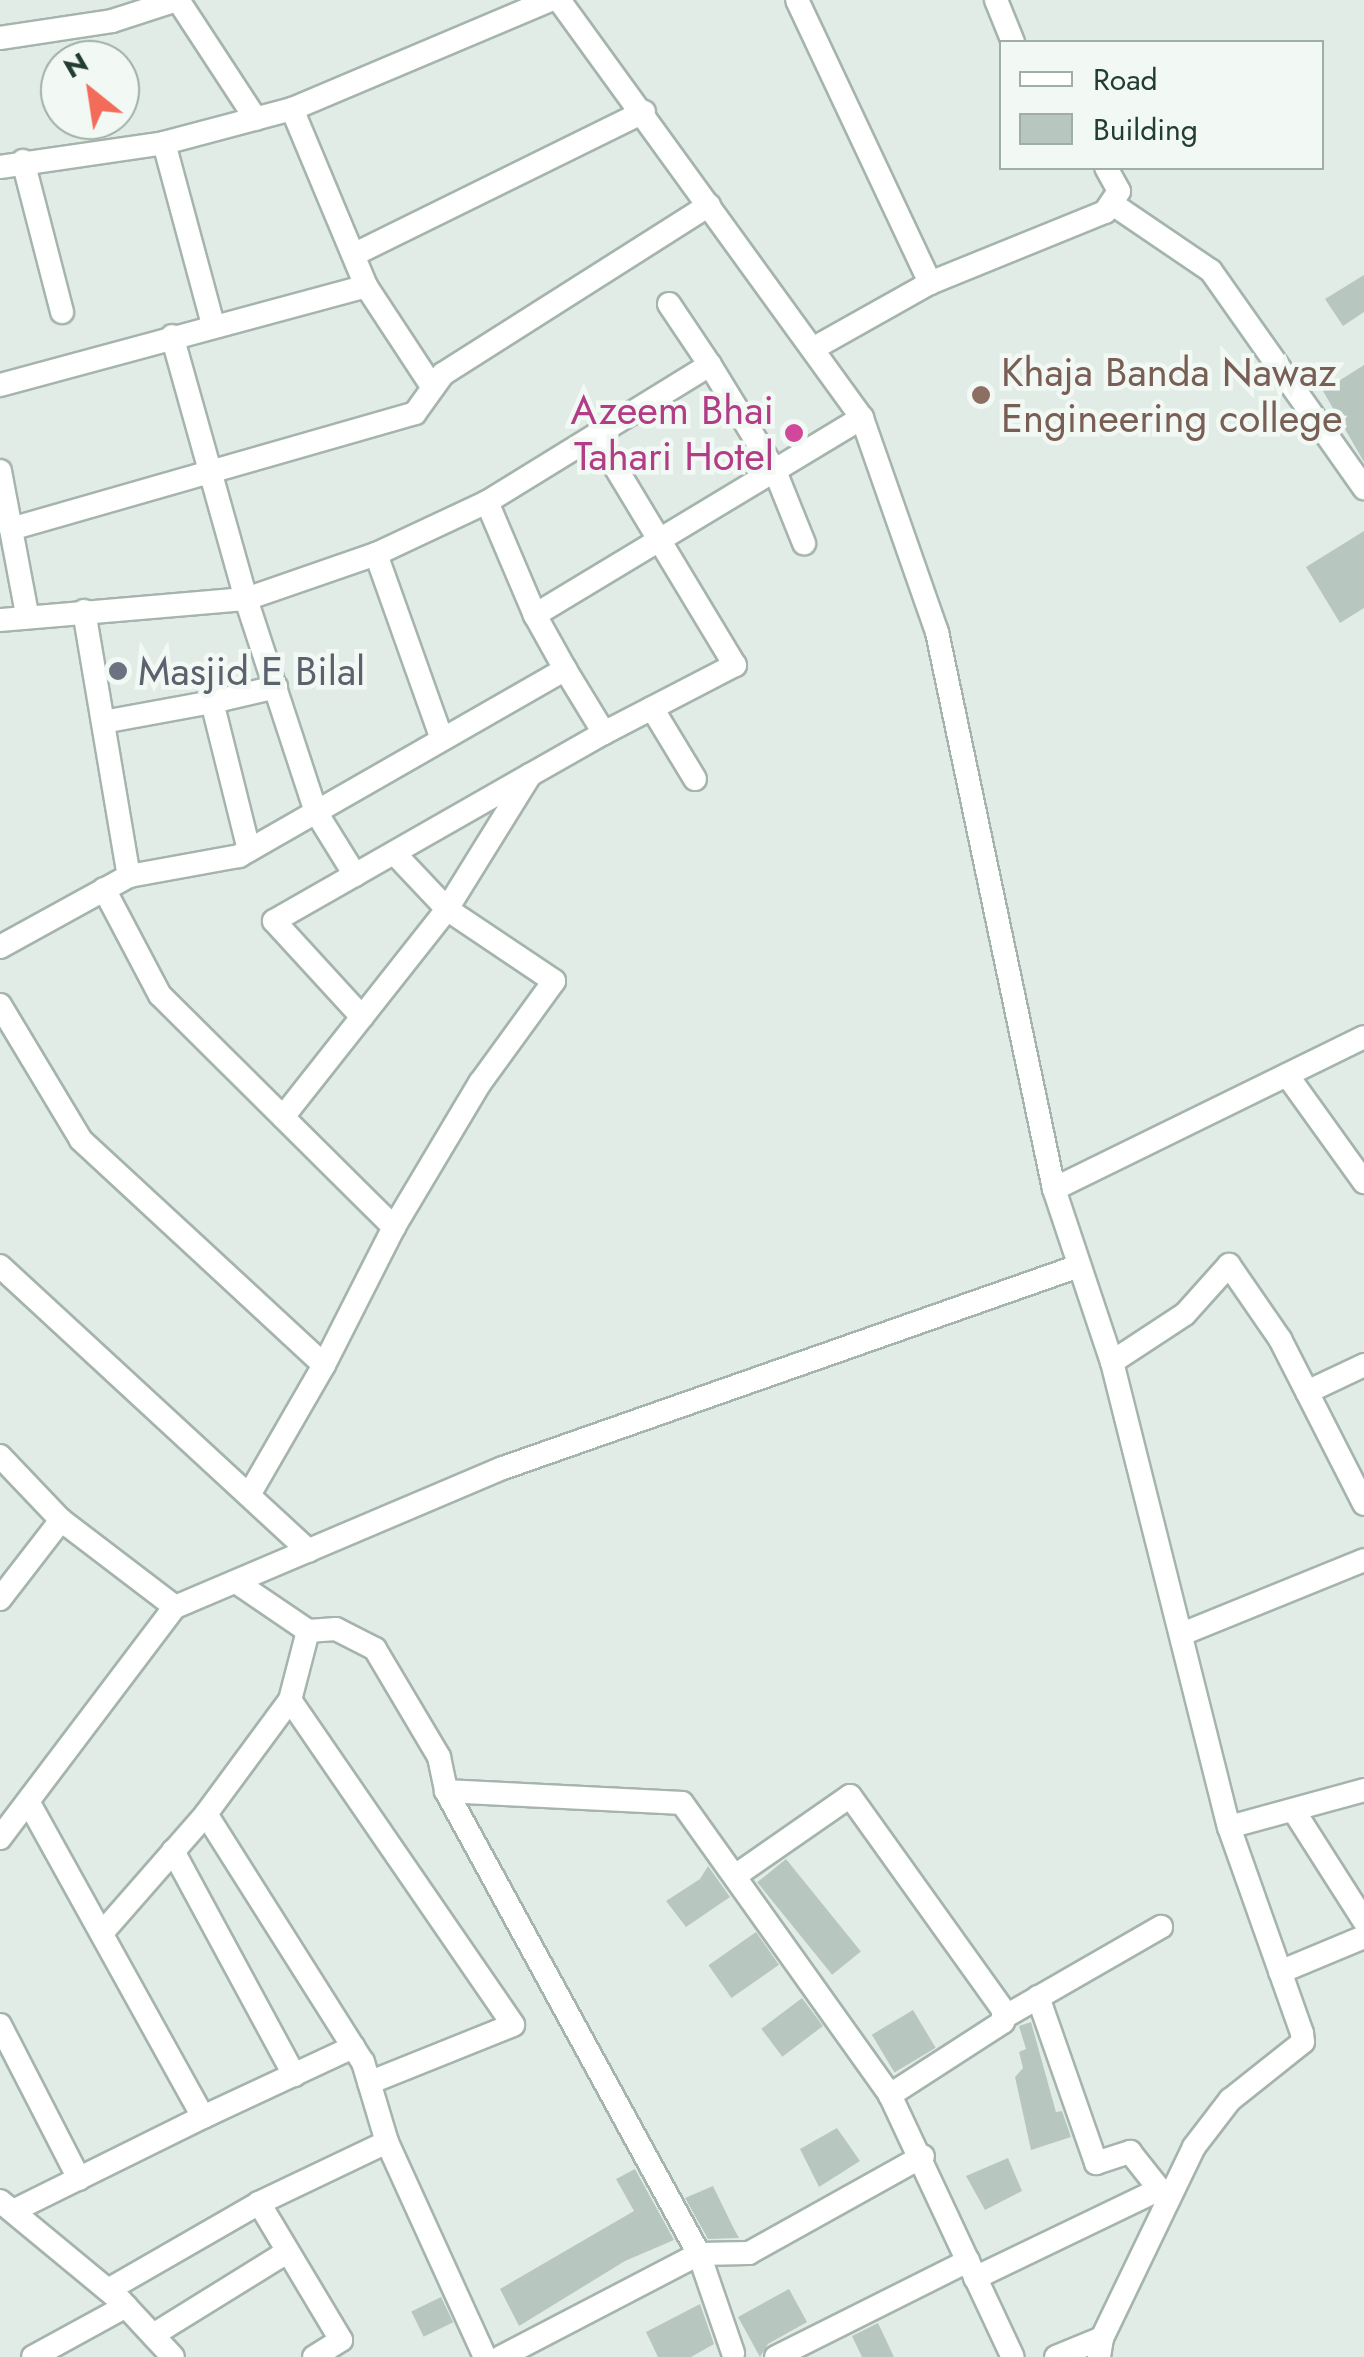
<!DOCTYPE html>
<html>
<head>
<meta charset="utf-8">
<style>
	body { margin:0 }
	#map { position:relative; width:1364px; height:2357px; overflow:hidden; background:#e2ece6; font-family:Jost,sans-serif }
	div>[style] { position:absolute }
	.building>* { inset:0; background:#b7c7bf; transform-origin:0 0 }
	.roads { filter:drop-shadow(2px 0 #a5b4ac) drop-shadow(-2px 0 #a5b4ac) drop-shadow(0 2px #a5b4ac) drop-shadow(0 -2px #a5b4ac) }
	.minor>* { height:22px; margin:-11px; padding:0 11px; transform-origin:11px; border-radius:11px; background:#fff }
	.dots>* { width:28px; height:28px; translate:-50% -50%; box-sizing:border-box; border:5px solid #f2f9f5; border-radius:50% }
	span { translate:-50% -50%; white-space:nowrap; text-align:center; line-height:1.15; -webkit-text-stroke:9px #f2f9f5; paint-order:stroke }
	.education-label { font-size:40px; color:#785e54 }
	.left { translate:0 -50%; text-align:left }
	.hotel-label { font-size:40px; color:#b23c85 }
	.right { translate:-100% -50%; text-align:right }
	.worship-label { font-size:40px; color:#5b616d }
	.legend { position:absolute; left:999px; top:40px; width:325px; height:130px; box-sizing:border-box; background:#f2f9f5; border:2px solid #9faea7; margin:0; padding:12px 18px; list-style:none; font-size:30px; color:#223d32 }
	.legend li { display:flex; align-items:center; gap:20px; height:50px }
	.legend b { width:50px; border:2px solid #9faea7 }
	.north { position:absolute; left:40px; top:40px; width:100px; height:100px; box-sizing:border-box; background:#f2f9f5; border:2px solid #9faea7; border-radius:50%; rotate:330deg; font-size:28px; font-weight:700; line-height:40px; text-align:center; color:#223d32 }
	.north::after { content:''; display:block; margin:auto; width:35px; height:45px; background:#f36c59; clip-path:polygon(50% 0,100% 100%,50% 72%,0 100%) }
</style>
</head>
<body>
<div id="map">
	<div class="building">
		<i style="clip-path:polygon(1364px 275px,1364px 312px,1343px 326px,1325px 299px)"></i>
		<i style="clip-path:polygon(1364px 365px,1364px 462px,1323px 391px)"></i>
		<i style="clip-path:polygon(1364px 531px,1364px 608px,1340px 623px,1306px 567px)"></i>
		<i style="left:786px;top:1859px;width:119px;height:37px;rotate:51deg"></i>
		<i style="clip-path:polygon(708px 1866px,730px 1897px,686px 1927px,666px 1901px,700px 1879px)"></i>
		<i style="left:756px;top:1932px;width:40px;height:58px;rotate:55deg"></i>
		<i style="left:802px;top:1998px;width:35px;height:51px;rotate:53deg"></i>
		<i style="left:913px;top:2010px;width:44px;height:48px;rotate:59deg"></i>
		<i style="clip-path:polygon(1031px 2022px,1056px 2112px,1062px 2111px,1071px 2137px,1031px 2150px,1015px 2077px,1023px 2068px,1019px 2052px,1026px 2049px,1019px 2026px)"></i>
		<i style="clip-path:polygon(837px 2128px,860px 2161px,819px 2187px,800px 2149px)"></i>
		<i style="clip-path:polygon(1008px 2158px,1022px 2191px,985px 2210px,966px 2176px)"></i>
		<i style="clip-path:polygon(635px 2169px,674px 2240px,625px 2261px,519px 2326px,500px 2289px,634px 2211px,616px 2179px)"></i>
		<i style="clip-path:polygon(713px 2186px,733px 2227px,739px 2238px,708px 2239px,685px 2198px)"></i>
		<i style="clip-path:polygon(789px 2289px,807px 2322px,768px 2344px,760px 2357px,738px 2317px)"></i>
		<i style="left:441px;top:2297px;width:28px;height:33px;rotate:64deg"></i>
		<i style="clip-path:polygon(700px 2304px,714px 2344px,691px 2357px,658px 2357px,646px 2332px)"></i>
		<i style="clip-path:polygon(878px 2323px,894px 2357px,862px 2357px,852px 2336px)"></i>
	</div>
	<div class="roads">
		<div class="minor">
			<i style="left:178px;top:0;width:142px;rotate:56.8deg"></i>
			<i style="left:559px;top:0;width:516px;rotate:54.06deg"></i>
			<i style="left:862px;top:418px;width:227px;rotate:70.7deg"></i>
			<i style="left:937px;top:632px;width:569px;rotate:78.14deg"></i>
			<i style="left:1054px;top:1189px;width:182px;rotate:71.5deg"></i>
			<i style="left:1112px;top:1362px;width:479px;rotate:75.9deg"></i>
			<i style="left:1229px;top:1827px;width:219px;rotate:70.5deg"></i>
			<i style="left:1302px;top:2033px;width:9px;rotate:84deg"></i>
			<i style="left:1303px;top:2042px;width:93px;rotate:141.5deg"></i>
			<i style="left:1230px;top:2100px;width:59px;rotate:127.5deg"></i>
			<i style="left:1194px;top:2147px;width:212px;rotate:115.7deg"></i>
			<i style="left:1102px;top:2338px;width:19px;rotate:99deg"></i>
			<i style="left:797px;top:0;width:313px;rotate:64.8deg"></i>
			<i style="left:930px;top:283px;width:133px;rotate:150.7deg"></i>
			<i style="left:996px;top:0;width:45px;rotate:68deg"></i>
			<i style="left:0;top:38px;width:113px;rotate:-8.6deg"></i>
			<i style="left:112px;top:21px;width:68px;rotate:-17.9deg"></i>
			<i style="left:292px;top:109px;width:192px;rotate:67.3deg"></i>
			<i style="left:366px;top:286px;width:118px;rotate:56.7deg"></i>
			<i style="left:164px;top:143px;width:188px;rotate:74.9deg"></i>
			<i style="left:23px;top:161px;width:156px;rotate:75.5deg"></i>
			<i style="left:0;top:167px;width:166px;rotate:-8.3deg"></i>
			<i style="left:164px;top:143px;width:132px;rotate:-14.9deg"></i>
			<i style="left:292px;top:109px;width:280px;rotate:-22.9deg"></i>
			<i style="left:1114px;top:205px;width:117px;rotate:34.2deg"></i>
			<i style="left:1211px;top:271px;width:266px;rotate:54.8deg"></i>
			<i style="left:355px;top:254px;width:322px;rotate:-26.2deg"></i>
			<i style="left:930px;top:283px;width:189px;rotate:-22.1deg"></i>
			<i style="left:1105px;top:212px;width:25px;rotate:-56deg"></i>
			<i style="left:1119px;top:191px;width:26px;rotate:-119deg"></i>
			<i style="left:669px;top:304px;width:73px;rotate:56.1deg"></i>
			<i style="left:0;top:385px;width:379px;rotate:-15.1deg"></i>
			<i style="left:596px;top:435px;width:269px;rotate:58.9deg"></i>
			<i style="left:735px;top:665px;width:148px;rotate:152.6deg"></i>
			<i style="left:0;top:471px;width:146px;rotate:79.3deg"></i>
			<i style="left:487px;top:502px;width:123px;rotate:67deg"></i>
			<i style="left:11px;top:529px;width:420px;rotate:-16deg"></i>
			<i style="left:415px;top:413px;width:48px;rotate:-54.3deg"></i>
			<i style="left:443px;top:374px;width:315px;rotate:-32.4deg"></i>
			<i style="left:376px;top:554px;width:123px;rotate:-25.1deg"></i>
			<i style="left:487px;top:502px;width:262px;rotate:-31.6deg"></i>
			<i style="left:710px;top:365px;width:124px;rotate:58.5deg"></i>
			<i style="left:775px;top:471px;width:78px;rotate:68.1deg"></i>
			<i style="left:84px;top:611px;width:269px;rotate:80.4deg"></i>
			<i style="left:0;top:620px;width:247px;rotate:-4.9deg"></i>
			<i style="left:246px;top:599px;width:273px;rotate:-105.7deg"></i>
			<i style="left:652px;top:708px;width:83px;rotate:58.8deg"></i>
			<i style="left:103px;top:722px;width:111px;rotate:-10.4deg"></i>
			<i style="left:249px;top:850px;width:153px;rotate:-104deg"></i>
			<i style="left:212px;top:702px;width:66px;rotate:-13.2deg"></i>
			<i style="left:355px;top:875px;width:74px;rotate:-121.8deg"></i>
			<i style="left:316px;top:812px;width:224px;rotate:-108.2deg"></i>
			<i style="left:246px;top:599px;width:138px;rotate:-19.1deg"></i>
			<i style="left:376px;top:554px;width:196px;rotate:70.4deg"></i>
			<i style="left:104px;top:889px;width:120px;rotate:62.2deg"></i>
			<i style="left:160px;top:995px;width:330px;rotate:44.8deg"></i>
			<i style="left:0;top:947px;width:147px;rotate:-28.8deg"></i>
			<i style="left:129px;top:876px;width:112px;rotate:-10.3deg"></i>
			<i style="left:239px;top:856px;width:376px;rotate:-29.8deg"></i>
			<i style="left:565px;top:669px;width:62px;rotate:-119.1deg"></i>
			<i style="left:535px;top:615px;width:382px;rotate:-31.1deg"></i>
			<i style="left:0;top:1005px;width:157px;rotate:59deg"></i>
			<i style="left:81px;top:1140px;width:331px;rotate:42.8deg"></i>
			<i style="left:324px;top:1365px;width:150px;rotate:120deg"></i>
			<i style="left:362px;top:1017px;width:130px;rotate:-132.5deg"></i>
			<i style="left:274px;top:921px;width:292px;rotate:-29.7deg"></i>
			<i style="left:1287px;top:1075px;width:132px;rotate:54.3deg"></i>
			<i style="left:283px;top:1117px;width:265px;rotate:-51.7deg"></i>
			<i style="left:447px;top:909px;width:77px;rotate:-133.4deg"></i>
			<i style="left:1054px;top:1189px;width:345px;rotate:-26.1deg"></i>
			<i style="left:0;top:1266px;width:420px;rotate:42.7deg"></i>
			<i style="left:1112px;top:1362px;width:87px;rotate:-33.3deg"></i>
			<i style="left:1185px;top:1314px;width:66px;rotate:-48.1deg"></i>
			<i style="left:1229px;top:1265px;width:90px;rotate:55.4deg"></i>
			<i style="left:1280px;top:1339px;width:185px;rotate:63deg"></i>
			<i style="left:324px;top:1365px;width:155px;rotate:-63.1deg"></i>
			<i style="left:394px;top:1227px;width:168px;rotate:-59.2deg"></i>
			<i style="left:480px;top:1083px;width:126px;rotate:-54deg"></i>
			<i style="left:554px;top:981px;width:129px;rotate:-146.1deg"></i>
			<i style="left:447px;top:909px;width:158px;rotate:-58.2deg"></i>
			<i style="left:530px;top:775px;width:85px;rotate:-29.6deg"></i>
			<i style="left:604px;top:733px;width:75px;rotate:-121.4deg"></i>
			<i style="left:1307px;top:1392px;width:63px;rotate:-25.3deg"></i>
			<i style="left:0;top:1456px;width:88px;rotate:46.4deg"></i>
			<i style="left:61px;top:1520px;width:143px;rotate:37.3deg"></i>
			<i style="left:236px;top:1582px;width:87px;rotate:34.2deg"></i>
			<i style="left:308px;top:1631px;width:71px;rotate:104.6deg"></i>
			<i style="left:290px;top:1700px;width:142px;rotate:126.4deg"></i>
			<i style="left:206px;top:1814px;width:294px;rotate:57.7deg"></i>
			<i style="left:363px;top:2062px;width:84px;rotate:73.3deg"></i>
			<i style="left:387px;top:2142px;width:236px;rotate:65.5deg"></i>
			<i style="left:0;top:1599px;width:100px;rotate:-52.3deg"></i>
			<i style="left:308px;top:1631px;width:28px;rotate:-4deg"></i>
			<i style="left:336px;top:1629px;width:44px;rotate:27.1deg"></i>
			<i style="left:375px;top:1649px;width:126px;rotate:59.3deg"></i>
			<i style="left:439px;top:1757px;width:35px;rotate:78deg"></i>
			<i style="left:446px;top:1791px;width:528px;rotate:61.35deg"></i>
			<i style="left:699px;top:2254px;width:105px;rotate:71deg"></i>
			<i style="left:1182px;top:1634px;width:196px;rotate:-22.1deg"></i>
			<i style="left:290px;top:1700px;width:394px;rotate:55.5deg"></i>
			<i style="left:513px;top:2025px;width:155px;rotate:158.1deg"></i>
			<i style="left:446px;top:1791px;width:236px;rotate:2.9deg"></i>
			<i style="left:682px;top:1803px;width:359px;rotate:54.5deg"></i>
			<i style="left:890px;top:2095px;width:289px;rotate:64.9deg"></i>
			<i style="left:29px;top:1803px;width:359px;rotate:61deg"></i>
			<i style="left:203px;top:2117px;width:166px;rotate:-25deg"></i>
			<i style="left:1294px;top:1811px;width:130px;rotate:57.5deg"></i>
			<i style="left:1229px;top:1827px;width:140px;rotate:-15.3deg"></i>
			<i style="left:0;top:1838px;width:290px;rotate:-52.9deg"></i>
			<i style="left:175px;top:1607px;width:356px;rotate:-23deg"></i>
			<i style="left:503px;top:1468px;width:610px;rotate:-19.33deg"></i>
			<i style="left:173px;top:1851px;width:255px;rotate:61.6deg"></i>
			<i style="left:735px;top:1876px;width:140px;rotate:-34.8deg"></i>
			<i style="left:850px;top:1796px;width:263px;rotate:54.4deg"></i>
			<i style="left:1003px;top:2010px;width:12px;rotate:90deg"></i>
			<i style="left:1003px;top:2022px;width:135px;rotate:147.1deg"></i>
			<i style="left:102px;top:1933px;width:158px;rotate:-48.8deg"></i>
			<i style="left:1280px;top:1972px;width:91px;rotate:-22.6deg"></i>
			<i style="left:1038px;top:1997px;width:176px;rotate:70.7deg"></i>
			<i style="left:1096px;top:2163px;width:36px;rotate:-18deg"></i>
			<i style="left:1130px;top:2152px;width:61px;rotate:51.6deg"></i>
			<i style="left:1006px;top:2016px;width:179px;rotate:-29.9deg"></i>
			<i style="left:0;top:2025px;width:173px;rotate:62.8deg"></i>
			<i style="left:0;top:2201px;width:157px;rotate:39.6deg"></i>
			<i style="left:121px;top:2301px;width:76px;rotate:47.1deg"></i>
			<i style="left:13px;top:2211px;width:219px;rotate:-26.3deg"></i>
			<i style="left:975px;top:2278px;width:205px;rotate:-25.7deg"></i>
			<i style="left:108px;top:2290px;width:174px;rotate:-29.9deg"></i>
			<i style="left:153px;top:2335px;width:155px;rotate:-31.8deg"></i>
			<i style="left:33px;top:2357px;width:106px;rotate:-28.7deg"></i>
			<i style="left:314px;top:2357px;width:32px;rotate:-32deg"></i>
			<i style="left:341px;top:2340px;width:160px;rotate:-120.9deg"></i>
			<i style="left:259px;top:2203px;width:142px;rotate:-25.5deg"></i>
			<i style="left:501px;top:2357px;width:223px;rotate:-27.5deg"></i>
			<i style="left:699px;top:2254px;width:50px;rotate:-1.1deg"></i>
			<i style="left:749px;top:2253px;width:199px;rotate:-29.1deg"></i>
			<i style="left:776px;top:2357px;width:215px;rotate:-26.6deg"></i>
			<i style="left:1056px;top:2357px;width:50px;rotate:-22.4deg"></i>
		</div>
	</div>
	<div class="dots">
		<i style="left:981px;top:395px;background:#8d6e63"></i>
		<i style="left:794px;top:433px;background:#d1479c"></i>
		<i style="left:118px;top:671px;background:#6b7280"></i>
	</div>
	<div class="education-label">
		<span class="left" style="left:1001px;top:395px">Khaja Banda Nawaz<br>Engineering college</span>
	</div>
	<div class="hotel-label">
		<span class="right" style="left:774px;top:433px">Azeem Bhai<br>Tahari Hotel</span>
	</div>
	<div class="worship-label">
		<span class="left" style="left:138px;top:671px">Masjid E Bilal</span>
	</div>
	<ul class="legend">
	<li><b style="height:12px;background:#fff"></b>Road</li>
	<li><b style="height:28px;background:#b7c7bf"></b>Building</li>
	</ul>
	<div class="north">N</div>
</div>
</body>
</html>
